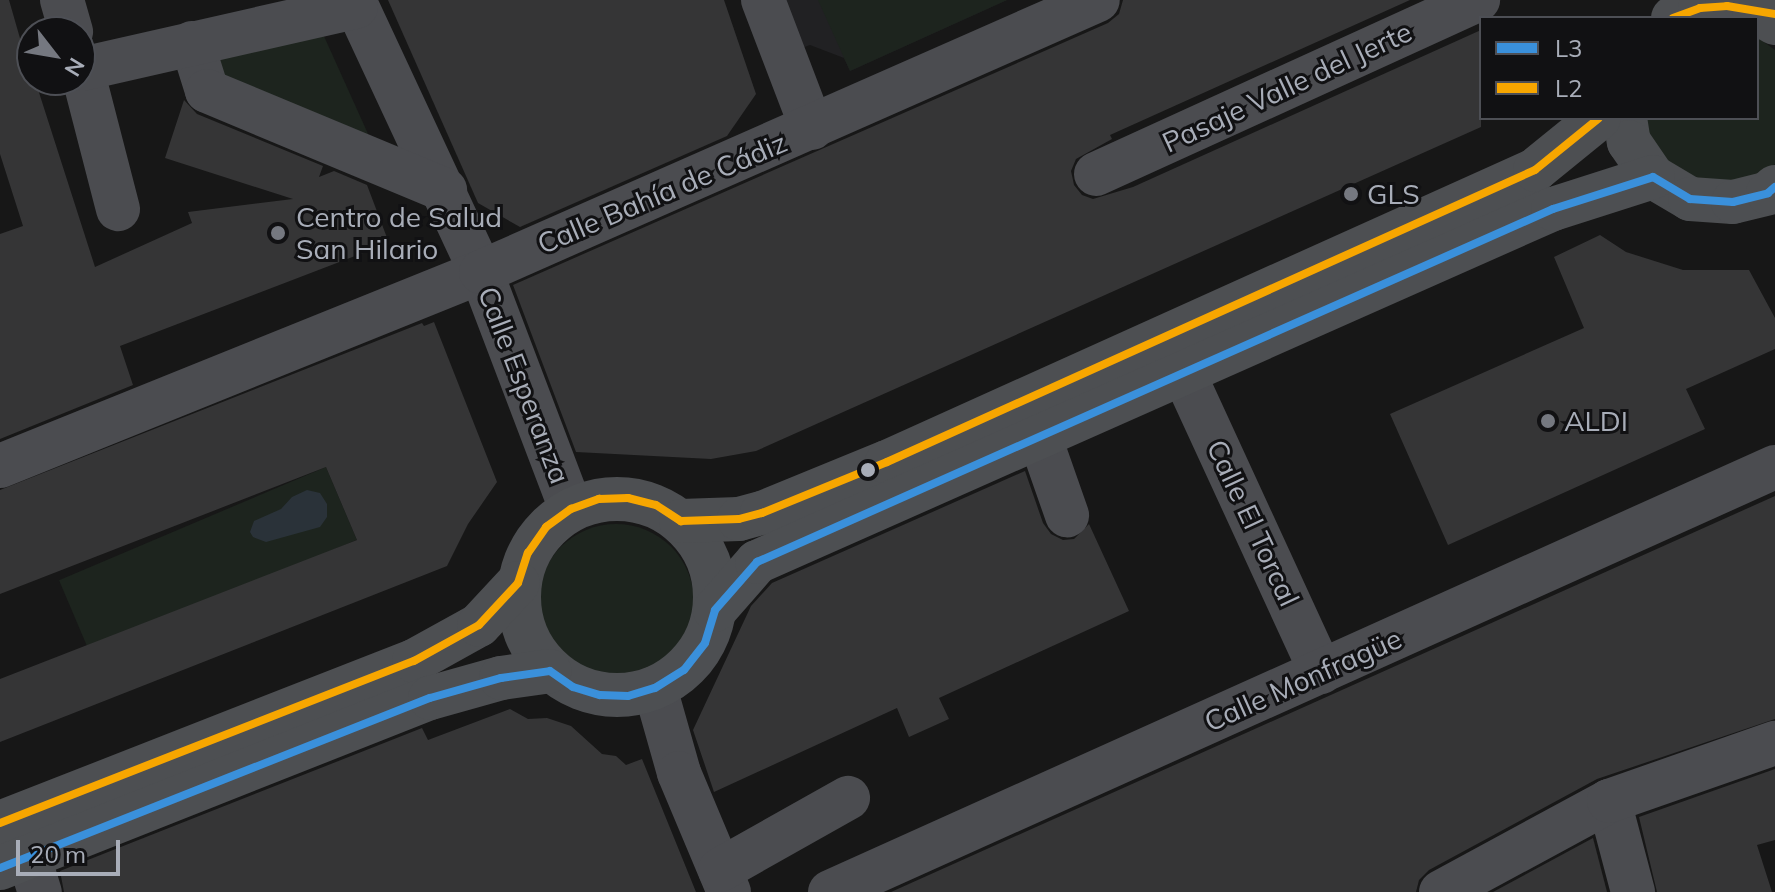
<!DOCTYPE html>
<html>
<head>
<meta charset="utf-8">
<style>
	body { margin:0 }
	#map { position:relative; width:1775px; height:892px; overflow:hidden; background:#171717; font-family:Mulish,sans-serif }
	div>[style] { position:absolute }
	.built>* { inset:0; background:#212123 }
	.green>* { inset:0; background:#1d241e; transform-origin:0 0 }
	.round { border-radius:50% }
	.water>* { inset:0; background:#2a3239 }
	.building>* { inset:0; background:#353536 }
	.minor>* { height:44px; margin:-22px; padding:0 22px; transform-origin:22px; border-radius:22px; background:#4b4c50 }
	.major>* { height:44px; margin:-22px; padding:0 22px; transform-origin:22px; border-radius:22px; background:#4d4f52 }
	.major>.ring { margin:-22px; padding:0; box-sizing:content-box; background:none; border:44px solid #4d4f52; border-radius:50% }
	.bus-1>* { height:8px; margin:-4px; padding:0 4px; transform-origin:4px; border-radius:4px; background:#3a90db }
	.bus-2>* { height:8px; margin:-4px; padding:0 4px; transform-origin:4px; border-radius:4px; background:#f7a600 }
	.dots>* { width:22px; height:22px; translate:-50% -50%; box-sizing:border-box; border:4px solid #111113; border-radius:50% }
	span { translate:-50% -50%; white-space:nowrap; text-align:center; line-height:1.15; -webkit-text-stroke:6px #111113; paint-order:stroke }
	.street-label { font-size:28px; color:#a8adb8 }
	.poi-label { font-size:28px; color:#a8adb8 }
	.left { translate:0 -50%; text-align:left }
	.legend { position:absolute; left:1479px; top:16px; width:280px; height:104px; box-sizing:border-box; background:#111113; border:2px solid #4d4f55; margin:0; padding:10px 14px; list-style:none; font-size:24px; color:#a8adb8 }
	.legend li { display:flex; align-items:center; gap:16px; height:40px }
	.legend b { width:40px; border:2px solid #4d4f55 }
	.north { position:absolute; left:16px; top:16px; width:80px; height:80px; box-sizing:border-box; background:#111113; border:2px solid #4d4f55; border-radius:50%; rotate:121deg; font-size:22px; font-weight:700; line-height:32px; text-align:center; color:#a8adb8 }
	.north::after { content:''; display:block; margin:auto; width:28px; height:36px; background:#757880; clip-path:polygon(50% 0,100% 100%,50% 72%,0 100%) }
	.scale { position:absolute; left:16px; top:840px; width:104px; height:36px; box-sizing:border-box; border:4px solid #a8adb8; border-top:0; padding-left:10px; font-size:24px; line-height:28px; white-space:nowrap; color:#a8adb8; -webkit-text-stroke:6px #111113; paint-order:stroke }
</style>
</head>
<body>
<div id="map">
	<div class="built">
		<i style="clip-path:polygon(778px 0,1007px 0,850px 71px,844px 58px,810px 45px,796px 50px)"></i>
	</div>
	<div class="green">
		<i style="clip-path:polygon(818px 0,1007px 0,850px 71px)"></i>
		<i style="clip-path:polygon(323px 34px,369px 136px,222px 83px,214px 61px)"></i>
		<i style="clip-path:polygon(1757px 37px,1775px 50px,1775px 164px,1762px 175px,1711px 186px,1664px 164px,1642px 118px,1757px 118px)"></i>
		<i style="left:326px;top:467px;width:79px;height:290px;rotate:67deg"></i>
		<i class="round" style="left:538px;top:524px;width:156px;height:156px"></i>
	</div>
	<div class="water">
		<i style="clip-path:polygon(307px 490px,320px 493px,327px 504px,327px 517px,320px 527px,266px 542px,253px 537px,250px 532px,254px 521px,281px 509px,292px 497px)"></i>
	</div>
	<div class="building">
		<i style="clip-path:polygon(0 0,9px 0,32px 80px,35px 80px,95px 267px,192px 223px,188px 212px,293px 199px,165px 158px,184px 100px,197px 114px,323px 166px,319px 177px,334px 171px,367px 185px,389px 243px,120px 346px,133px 385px,0 439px,0 234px,23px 226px,0 154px)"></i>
		<i style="clip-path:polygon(388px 0,724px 0,756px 94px,727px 136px,520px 227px,478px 203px)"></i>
		<i style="clip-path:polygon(1123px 0,1410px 0,1110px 135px,1112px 139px,1076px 159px,1071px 171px,1074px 185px,1082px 195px,1093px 199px,1133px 187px,1481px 30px,1481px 127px,756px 451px,711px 459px,576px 452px,513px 285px,1108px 23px,1119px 14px)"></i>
		<i style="clip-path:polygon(1600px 235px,1626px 252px,1683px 270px,1749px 270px,1775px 318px,1775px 349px,1686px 389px,1705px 429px,1448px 545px,1390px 414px,1584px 328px,1554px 257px)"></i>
		<i style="clip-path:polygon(434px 322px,497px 482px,468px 524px,447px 566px,0 742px,0 679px,357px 540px,326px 467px,0 594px,0 490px,422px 323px,424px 326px)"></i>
		<i style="clip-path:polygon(1025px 471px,1043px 523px,1051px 534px,1063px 540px,1074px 539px,1089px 524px,1129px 611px,939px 698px,949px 719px,909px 737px,897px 708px,714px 792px,693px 730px,751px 606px,772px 583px)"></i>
		<i style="clip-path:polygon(1775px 496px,1775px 719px,1597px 779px,1429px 870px,1419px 880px,1416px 892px,891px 892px)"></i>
		<i style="clip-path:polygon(510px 709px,528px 719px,547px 718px,571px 726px,602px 754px,616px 756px,626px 765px,642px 759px,696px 892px,64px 892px,60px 871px,422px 728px,428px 740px)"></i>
		<i style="clip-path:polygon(1775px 769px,1775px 840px,1757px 845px,1772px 892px,1657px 892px,1639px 817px)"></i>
		<i style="clip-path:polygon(1593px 838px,1607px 892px,1493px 892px)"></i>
	</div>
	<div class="minor">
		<i style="left:62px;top:0;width:33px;rotate:74deg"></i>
		<i style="left:354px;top:0;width:300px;rotate:65deg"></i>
		<i style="left:481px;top:272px;width:254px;rotate:69.2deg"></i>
		<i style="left:763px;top:0;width:137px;rotate:69.1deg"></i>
		<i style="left:192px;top:43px;width:50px;rotate:72.6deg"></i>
		<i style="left:207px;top:91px;width:258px;rotate:22.6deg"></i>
		<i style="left:80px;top:62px;width:152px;rotate:75.5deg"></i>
		<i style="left:82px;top:69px;width:281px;rotate:-12.8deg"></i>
		<i style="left:1096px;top:174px;width:420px;rotate:-24.5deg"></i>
		<i style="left:1184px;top:374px;width:328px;rotate:65.3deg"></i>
		<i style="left:1040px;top:438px;width:82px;rotate:70.7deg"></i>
		<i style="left:0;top:466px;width:519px;rotate:-21.97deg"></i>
		<i style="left:481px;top:272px;width:674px;rotate:-23.79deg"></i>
		<i style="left:655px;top:688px;width:88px;rotate:74.2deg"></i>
		<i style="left:679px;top:773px;width:129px;rotate:67.2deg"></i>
		<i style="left:1609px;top:801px;width:94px;rotate:75.2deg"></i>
		<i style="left:29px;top:857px;width:37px;rotate:73deg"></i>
		<i style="left:720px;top:870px;width:147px;rotate:-29.4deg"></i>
		<i style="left:830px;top:892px;width:1036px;rotate:-24.22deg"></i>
		<i style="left:1441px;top:892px;width:191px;rotate:-28.4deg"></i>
		<i style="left:1609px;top:801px;width:176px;rotate:-19.3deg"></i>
	</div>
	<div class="major">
		<i style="left:1673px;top:18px;width:29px;rotate:-20deg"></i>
		<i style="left:1700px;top:8px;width:27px;rotate:-4deg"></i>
		<i style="left:1727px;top:6px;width:27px;rotate:10deg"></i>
		<i style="left:1754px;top:11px;width:24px;rotate:30deg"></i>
		<i style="left:1625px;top:118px;width:24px;rotate:81deg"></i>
		<i style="left:1629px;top:142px;width:42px;rotate:55.6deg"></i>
		<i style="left:1653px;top:177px;width:43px;rotate:30.7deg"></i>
		<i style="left:1690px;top:199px;width:43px;rotate:4deg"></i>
		<i style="left:1733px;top:202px;width:36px;rotate:-14deg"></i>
		<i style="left:1768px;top:193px;width:9px;rotate:-41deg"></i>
		<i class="ring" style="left:519px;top:499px;width:152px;height:152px"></i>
		<i style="left:681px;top:521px;width:58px;rotate:-2deg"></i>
		<i style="left:739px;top:519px;width:24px;rotate:-15deg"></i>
		<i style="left:762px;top:513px;width:135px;rotate:-22.2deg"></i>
		<i style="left:887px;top:462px;width:711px;rotate:-24.26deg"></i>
		<i style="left:1535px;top:170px;width:82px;rotate:-39.1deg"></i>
		<i style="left:715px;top:610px;width:64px;rotate:-48.8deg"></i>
		<i style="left:757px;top:562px;width:871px;rotate:-23.92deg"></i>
		<i style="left:1553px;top:209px;width:105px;rotate:-17.7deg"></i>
		<i style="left:0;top:823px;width:445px;rotate:-21.4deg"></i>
		<i style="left:414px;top:661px;width:74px;rotate:-29deg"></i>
		<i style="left:479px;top:625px;width:57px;rotate:-47.1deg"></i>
		<i style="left:0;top:868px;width:462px;rotate:-21.6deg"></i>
		<i style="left:430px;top:698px;width:74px;rotate:-15.7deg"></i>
		<i style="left:501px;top:678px;width:49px;rotate:-8.1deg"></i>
	</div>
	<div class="bus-1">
		<i style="left:0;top:868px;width:462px;rotate:-21.6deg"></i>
		<i style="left:430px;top:698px;width:74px;rotate:-15.7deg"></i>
		<i style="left:501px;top:678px;width:49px;rotate:-8.1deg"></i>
		<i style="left:550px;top:671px;width:28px;rotate:35deg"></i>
		<i style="left:573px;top:687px;width:28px;rotate:17deg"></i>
		<i style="left:600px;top:695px;width:28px;rotate:2deg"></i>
		<i style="left:628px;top:696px;width:28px;rotate:-17deg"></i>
		<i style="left:655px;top:688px;width:34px;rotate:-32deg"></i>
		<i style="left:684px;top:670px;width:34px;rotate:-52deg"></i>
		<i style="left:705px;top:643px;width:34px;rotate:-73deg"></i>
		<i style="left:715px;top:610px;width:64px;rotate:-48.8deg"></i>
		<i style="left:757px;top:562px;width:871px;rotate:-23.92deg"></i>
		<i style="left:1553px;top:209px;width:105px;rotate:-17.7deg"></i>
		<i style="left:1653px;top:177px;width:43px;rotate:30.7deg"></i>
		<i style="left:1690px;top:199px;width:43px;rotate:4deg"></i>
		<i style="left:1733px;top:202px;width:36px;rotate:-14deg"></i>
		<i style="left:1768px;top:193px;width:9px;rotate:-41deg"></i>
	</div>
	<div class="bus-2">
		<i style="left:1673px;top:18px;width:29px;rotate:-20deg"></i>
		<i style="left:1700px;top:8px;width:27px;rotate:-4deg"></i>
		<i style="left:1727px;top:6px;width:49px;rotate:9.5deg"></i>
		<i style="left:0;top:823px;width:445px;rotate:-21.4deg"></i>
		<i style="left:414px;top:661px;width:74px;rotate:-29deg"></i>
		<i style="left:479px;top:625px;width:57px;rotate:-47.1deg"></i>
		<i style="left:518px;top:583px;width:32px;rotate:-72deg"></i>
		<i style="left:528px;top:553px;width:32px;rotate:-55deg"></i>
		<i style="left:546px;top:527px;width:31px;rotate:-36deg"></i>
		<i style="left:571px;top:509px;width:30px;rotate:-20deg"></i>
		<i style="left:599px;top:499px;width:29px;rotate:-2deg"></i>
		<i style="left:628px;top:498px;width:29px;rotate:14deg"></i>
		<i style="left:656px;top:505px;width:30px;rotate:33deg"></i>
		<i style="left:681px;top:521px;width:58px;rotate:-2deg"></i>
		<i style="left:739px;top:519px;width:24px;rotate:-15deg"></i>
		<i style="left:762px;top:513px;width:135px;rotate:-22.2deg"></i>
		<i style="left:887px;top:462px;width:711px;rotate:-24.26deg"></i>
		<i style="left:1535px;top:170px;width:82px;rotate:-39.1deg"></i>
	</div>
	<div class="dots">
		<i style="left:1351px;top:194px;background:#757880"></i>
		<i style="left:278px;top:233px;background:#757880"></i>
		<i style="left:1548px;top:421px;background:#757880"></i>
		<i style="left:868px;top:470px;background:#a8adb8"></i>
	</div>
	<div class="street-label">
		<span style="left:1287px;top:87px;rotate:-25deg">Pasaje Valle del Jerte</span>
		<span style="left:662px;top:193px;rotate:-23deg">Calle Bahía de Cádiz</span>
		<span style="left:524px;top:385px;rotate:69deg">Calle Esperanza</span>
		<span style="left:1253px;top:523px;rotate:65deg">Calle El Torcal</span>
		<span style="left:1303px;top:680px;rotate:-24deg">Calle Monfragüe</span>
	</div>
	<div class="poi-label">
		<span class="left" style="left:1367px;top:194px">GLS</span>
		<span class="left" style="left:296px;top:233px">Centro de Salud<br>San Hilario</span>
		<span class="left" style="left:1564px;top:421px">ALDI</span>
	</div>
	<ul class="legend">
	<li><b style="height:10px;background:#3a90db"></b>L3</li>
	<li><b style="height:10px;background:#f7a600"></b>L2</li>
	</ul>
	<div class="north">N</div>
	<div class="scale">20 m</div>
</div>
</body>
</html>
